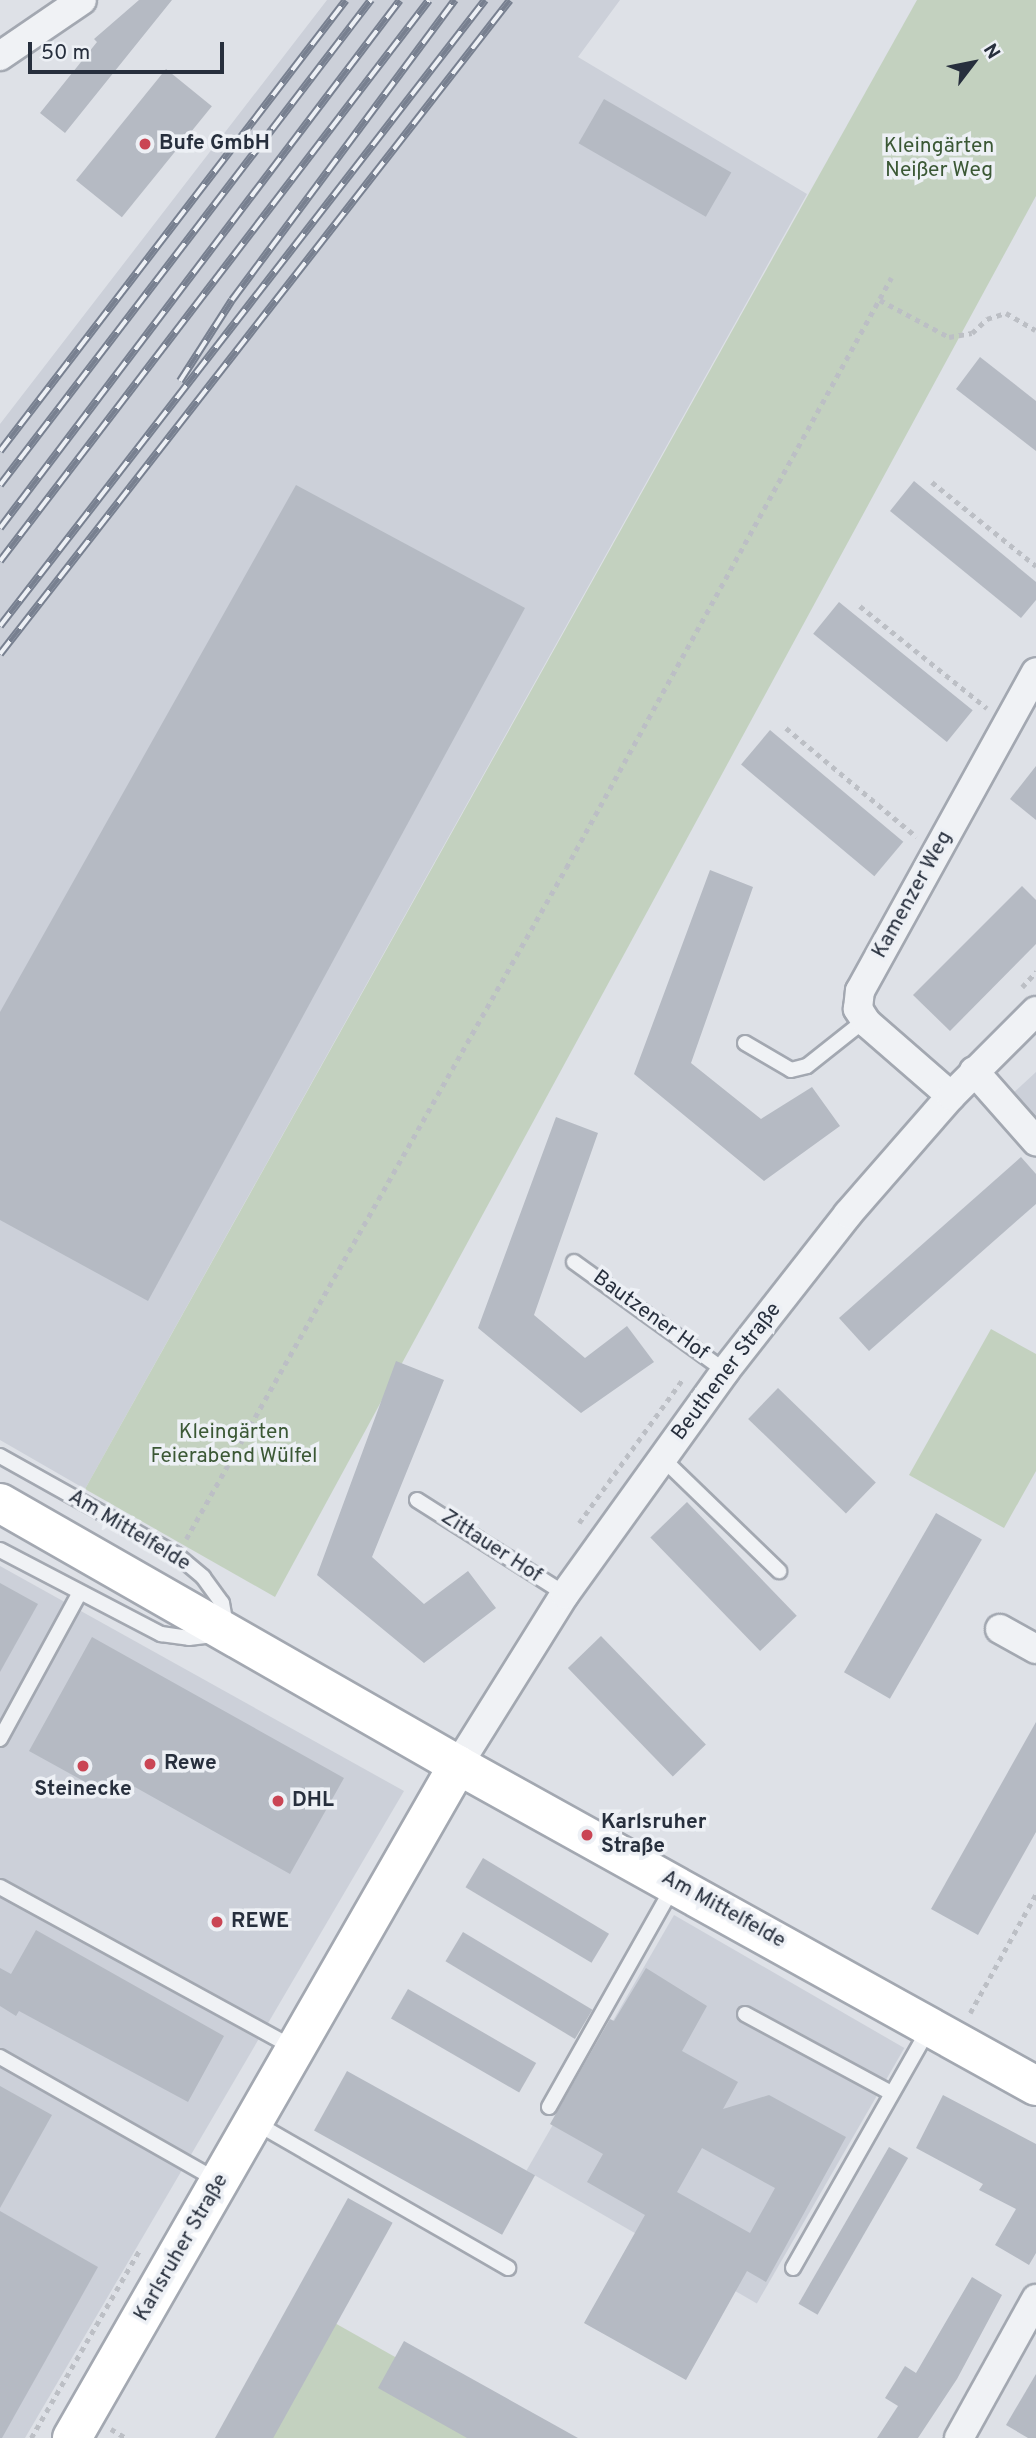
<!DOCTYPE html>
<html>
<head>
<meta charset="utf-8">
<style>
	body { margin:0 }
	#map { position:relative; width:1036px; height:2438px; overflow:hidden; background:#dee1e7; font-family:Overpass,sans-serif }
	div>[style] { position:absolute }
	.built>* { inset:0; background:#ccd0d9; transform-origin:0 0 }
	.green>* { inset:0; background:#c3d1bf }
	.building>* { inset:0; background:#b5bac3; transform-origin:0 0 }
	.path>* { height:4.5px; margin-top:-2.25px; transform-origin:0; background:repeating-linear-gradient(90deg,#bcbfc5 0 5px,transparent 0 10px) }
	.roads { filter:drop-shadow(2px 0 #a3a8b1) drop-shadow(-2px 0 #a3a8b1) drop-shadow(0 2px #a3a8b1) drop-shadow(0 -2px #a3a8b1) }
	.lane>* { height:14px; margin:-7px; padding:0 7px; transform-origin:7px; border-radius:7px; background:#f0f2f5 }
	.street>* { height:28px; margin:-14px; padding:0 14px; transform-origin:14px; border-radius:14px; background:#f0f2f5 }
	.secondary>* { height:38px; margin:-19px; padding:0 19px; transform-origin:19px; border-radius:19px; background:#fff }
	.rail>* { height:8px; margin-top:-4px; transform-origin:0; background:repeating-linear-gradient(90deg,#edf0f5 0 16px,#788090 0 32px); box-sizing:border-box; border-block:2px solid #788090 }
	.dots>* { width:19px; height:19px; translate:-50% -50%; box-sizing:border-box; border:4px solid #edf0f5; border-radius:50% }
	span { translate:-50% -50%; white-space:nowrap; text-align:center; line-height:1.15; -webkit-text-stroke:7px #edf0f5; paint-order:stroke }
	.poi-label { font-size:21px; color:#272f3d; font-weight:700 }
	.left { translate:0 -50%; text-align:left }
	.park-label { font-size:21px; color:#3b5835 }
	.street-label { font-size:21px; color:#272f3d }
	.north { position:absolute; left:938px; top:28px; width:70px; height:70px; -webkit-text-stroke:5px #edf0f5; paint-order:stroke; rotate:58deg; font-size:19px; font-weight:700; line-height:28px; text-align:center; color:#272f3d }
	.north::after { content:''; display:block; margin:auto; width:24px; height:32px; background:#272f3d; clip-path:polygon(50% 0,100% 100%,50% 72%,0 100%) }
	.scale { position:absolute; left:28px; top:42px; width:196px; height:32px; box-sizing:border-box; border:4px solid #272f3d; border-top:0; padding-left:9px; font-size:21px; line-height:24px; white-space:nowrap; color:#272f3d; -webkit-text-stroke:5px #edf0f5; paint-order:stroke }
</style>
</head>
<body>
<div id="map">
	<div class="built">
		<i style="clip-path:polygon(327px 0,620px 0,578px 57px,807px 194px,85px 1489px,0 1440px,0 424px)"></i>
		<i style="clip-path:polygon(1036px 1072px,1036px 1125px,1010px 1096px)"></i>
		<i style="clip-path:polygon(0 1566px,404px 1791px,25px 2438px,0 2438px)"></i>
		<i style="left:674px;top:1915px;width:266px;height:295px;rotate:30deg"></i>
	</div>
	<div class="green">
		<i style="clip-path:polygon(917px 0,1036px 0,1036px 196px,275px 1597px,85px 1489px)"></i>
		<i style="clip-path:polygon(991px 1329px,1036px 1354px,1036px 1471px,1004px 1528px,909px 1475px)"></i>
		<i style="clip-path:polygon(333px 2322px,475px 2402px,520px 2438px,271px 2438px)"></i>
	</div>
	<div class="building">
		<i style="clip-path:polygon(139px 0,172px 0,65px 133px,40px 113px,97px 42px,94px 39px)"></i>
		<i style="left:166px;top:69px;width:59px;height:143px;rotate:39deg"></i>
		<i style="left:604px;top:99px;width:147px;height:51px;rotate:30deg"></i>
		<i style="clip-path:polygon(980px 357px,1036px 401px,1036px 451px,956px 389px)"></i>
		<i style="clip-path:polygon(914px 481px,1036px 582px,1036px 600px,1021px 618px,890px 511px)"></i>
		<i style="clip-path:polygon(296px 485px,525px 608px,148px 1301px,0 1220px,0 1012px)"></i>
		<i style="left:839px;top:602px;width:172px;height:41px;rotate:39deg"></i>
		<i style="left:770px;top:730px;width:174px;height:45px;rotate:40deg"></i>
		<i style="clip-path:polygon(1036px 766px,1036px 820px,1010px 799px)"></i>
		<i style="clip-path:polygon(710px 870px,753px 887px,691px 1063px,761px 1119px,812px 1087px,840px 1126px,764px 1181px,634px 1074px)"></i>
		<i style="clip-path:polygon(1022px 886px,1036px 900px,1036px 944px,950px 1031px,913px 995px)"></i>
		<i style="clip-path:polygon(556px 1117px,598px 1133px,534px 1315px,585px 1358px,627px 1326px,654px 1362px,581px 1413px,478px 1328px)"></i>
		<i style="clip-path:polygon(1021px 1157px,1036px 1174px,1036px 1204px,869px 1351px,839px 1318px)"></i>
		<i style="clip-path:polygon(396px 1361px,444px 1380px,372px 1557px,424px 1604px,468px 1571px,496px 1608px,424px 1663px,317px 1575px)"></i>
		<i style="left:778px;top:1388px;width:136px;height:43px;rotate:44deg"></i>
		<i style="left:687px;top:1502px;width:158px;height:51px;rotate:46deg"></i>
		<i style="left:936px;top:1513px;width:53px;height:184px;rotate:30deg"></i>
		<i style="clip-path:polygon(0 1583px,38px 1604px,0 1672px)"></i>
		<i style="left:601px;top:1636px;width:151px;height:46px;rotate:46deg"></i>
		<i style="clip-path:polygon(92px 1637px,344px 1778px,290px 1874px,126px 1782px,116px 1799px,29px 1751px)"></i>
		<i style="clip-path:polygon(1036px 1722px,1036px 1832px,978px 1935px,931px 1909px)"></i>
		<i style="left:483px;top:1858px;width:147px;height:34px;rotate:31deg"></i>
		<i style="clip-path:polygon(36px 1930px,224px 2036px,188px 2102px,19px 2011px,16px 2016px,0 2006px,0 1968px,11px 1974px)"></i>
		<i style="left:463px;top:1932px;width:151px;height:34px;rotate:31deg"></i>
		<i style="clip-path:polygon(evenodd,646px 1968px,707px 2006px,682px 2051px,738px 2082px,723px 2109px,769px 2095px,846px 2137px,766px 2282px,747px 2271px,686px 2380px,584px 2323px,645px 2215px,587px 2182px,603px 2154px,550px 2124px,610px 2019px,614px 2021px,646px 1968px,702px 2148px,775px 2188px,750px 2233px,677px 2192px,702px 2148px)"></i>
		<i style="left:408px;top:1989px;width:148px;height:34px;rotate:30deg"></i>
		<i style="left:347px;top:2071px;width:215px;height:68px;rotate:29deg"></i>
		<i style="clip-path:polygon(0 2086px,52px 2115px,0 2208px)"></i>
		<i style="clip-path:polygon(943px 2095px,1036px 2144px,1036px 2253px,1029px 2265px,995px 2245px,1016px 2209px,979px 2190px,983px 2184px,916px 2148px)"></i>
		<i style="left:889px;top:2147px;width:22px;height:181px;rotate:30deg"></i>
		<i style="left:348px;top:2198px;width:51px;height:275px;rotate:29deg"></i>
		<i style="clip-path:polygon(0 2211px,98px 2267px,2px 2438px,0 2438px)"></i>
		<i style="clip-path:polygon(972px 2277px,1002px 2295px,957px 2379px,918px 2438px,877px 2438px,898px 2406px,885px 2398px,905px 2366px,916px 2373px)"></i>
		<i style="clip-path:polygon(404px 2341px,578px 2438px,467px 2438px,378px 2388px)"></i>
		<i style="clip-path:polygon(1036px 2374px,1036px 2438px,1028px 2438px,1006px 2425px)"></i>
	</div>
	<div class="path">
		<i style="left:880px;top:300px;width:78px;rotate:28.2deg"></i>
		<i style="left:949px;top:337px;width:23px;rotate:-10deg"></i>
		<i style="left:972px;top:333px;width:21px;rotate:-43deg"></i>
		<i style="left:987px;top:319px;width:20px;rotate:-18deg"></i>
		<i style="left:1006px;top:313px;width:34px;rotate:30deg"></i>
		<i style="left:932px;top:482px;width:134px;rotate:38.9deg"></i>
		<i style="left:860px;top:606px;width:163px;rotate:38.8deg"></i>
		<i style="left:786px;top:728px;width:170px;rotate:39.8deg"></i>
		<i style="left:1022px;top:987px;width:21px;rotate:-47deg"></i>
		<i style="left:579px;top:1523px;width:176px;rotate:-54.2deg"></i>
		<i style="left:186px;top:1539px;width:771px;rotate:-60.48deg"></i>
		<i style="left:566px;top:868px;width:674px;rotate:-61.15deg"></i>
		<i style="left:970px;top:2013px;width:136px;rotate:-61deg"></i>
		<i style="left:111px;top:2429px;width:17px;rotate:31deg"></i>
		<i style="left:31px;top:2438px;width:218px;rotate:-60deg"></i>
	</div>
	<div class="roads">
		<div class="lane">
			<i style="left:745px;top:1043px;width:53px;rotate:30.4deg"></i>
			<i style="left:791px;top:1070px;width:16px;rotate:-14deg"></i>
			<i style="left:807px;top:1066px;width:74px;rotate:-38.4deg"></i>
			<i style="left:574px;top:1262px;width:186px;rotate:35.8deg"></i>
			<i style="left:0;top:1456px;width:203px;rotate:29.2deg"></i>
			<i style="left:177px;top:1555px;width:34px;rotate:40deg"></i>
			<i style="left:203px;top:1577px;width:32px;rotate:54deg"></i>
			<i style="left:222px;top:1603px;width:23px;rotate:80deg"></i>
			<i style="left:662px;top:1458px;width:163px;rotate:44deg"></i>
			<i style="left:417px;top:1500px;width:175px;rotate:32.4deg"></i>
			<i style="left:0;top:1550px;width:182px;rotate:27.6deg"></i>
			<i style="left:161px;top:1634px;width:28px;rotate:8deg"></i>
			<i style="left:189px;top:1638px;width:24px;rotate:-7deg"></i>
			<i style="left:0;top:1739px;width:165px;rotate:-61.4deg"></i>
			<i style="left:0;top:1887px;width:337px;rotate:28.7deg"></i>
			<i style="left:745px;top:2014px;width:166px;rotate:28.4deg"></i>
			<i style="left:0;top:2057px;width:251px;rotate:29.6deg"></i>
			<i style="left:549px;top:2107px;width:255px;rotate:-60.6deg"></i>
			<i style="left:256px;top:2123px;width:291px;rotate:29.9deg"></i>
			<i style="left:793px;top:2268px;width:277px;rotate:-60.4deg"></i>
		</div>
		<div class="street">
			<i style="left:0;top:56px;width:99px;rotate:-34.3deg"></i>
			<i style="left:974px;top:1071px;width:94px;rotate:48.5deg"></i>
			<i style="left:951px;top:1096px;width:111px;rotate:-139deg"></i>
			<i style="left:867px;top:1023px;width:17px;rotate:-123deg"></i>
			<i style="left:858px;top:1009px;width:18px;rotate:-84deg"></i>
			<i style="left:860px;top:991px;width:364px;rotate:-61.1deg"></i>
			<i style="left:1000px;top:1629px;width:41px;rotate:29.1deg"></i>
			<i style="left:458px;top:1765px;width:202px;rotate:-58deg"></i>
			<i style="left:565px;top:1594px;width:274px;rotate:-54.3deg"></i>
			<i style="left:725px;top:1371px;width:199px;rotate:-51.9deg"></i>
			<i style="left:848px;top:1214px;width:157px;rotate:-48.9deg"></i>
			<i style="left:951px;top:1096px;width:120px;rotate:-45deg"></i>
			<i style="left:959px;top:2438px;width:159px;rotate:-61deg"></i>
		</div>
		<div class="secondary">
			<i style="left:0;top:1503px;width:528px;rotate:29.77deg"></i>
			<i style="left:458px;top:1765px;width:661px;rotate:29.05deg"></i>
			<i style="left:72px;top:2438px;width:776px;rotate:-60.16deg"></i>
		</div>
	</div>
	<div class="rail">
		<i style="left:180px;top:381px;width:96px;rotate:-57.3deg"></i>
		<i style="left:232px;top:300px;width:374px;rotate:-53.4deg"></i>
		<i style="left:0;top:451px;width:568px;rotate:-52.51deg"></i>
		<i style="left:0;top:485px;width:611px;rotate:-52.59deg"></i>
		<i style="left:0;top:528px;width:662px;rotate:-52.85deg"></i>
		<i style="left:0;top:561px;width:706px;rotate:-52.59deg"></i>
		<i style="left:0;top:626px;width:792px;rotate:-52.23deg"></i>
		<i style="left:0;top:654px;width:829px;rotate:-52.05deg"></i>
	</div>
	<div class="dots">
		<i style="left:145px;top:144px;background:#ca4554"></i>
		<i style="left:150px;top:1764px;background:#ca4554"></i>
		<i style="left:83px;top:1766px;background:#ca4554"></i>
		<i style="left:278px;top:1801px;background:#ca4554"></i>
		<i style="left:587px;top:1835px;background:#ca4554"></i>
		<i style="left:217px;top:1922px;background:#ca4554"></i>
	</div>
	<div class="poi-label">
		<span class="left" style="left:159px;top:144px">Bufe GmbH</span>
		<span class="left" style="left:164px;top:1764px">Rewe</span>
		<span style="left:83px;top:1790px">Steinecke</span>
		<span class="left" style="left:292px;top:1801px">DHL</span>
		<span class="left" style="left:601px;top:1835px">Karlsruher<br>Straße</span>
		<span class="left" style="left:231px;top:1922px">REWE</span>
	</div>
	<div class="park-label">
		<span style="left:939px;top:159px">Kleingärten<br>Neißer Weg</span>
		<span style="left:234px;top:1445px">Kleingärten<br>Feierabend Wülfel</span>
	</div>
	<div class="street-label">
		<span style="left:913px;top:895px;rotate:-61deg">Kamenzer Weg</span>
		<span style="left:650px;top:1316px;rotate:36deg">Bautzener Hof</span>
		<span style="left:727px;top:1372px;rotate:-53deg">Beuthener Straße</span>
		<span style="left:129px;top:1531px;rotate:31deg">Am Mittelfelde</span>
		<span style="left:491px;top:1547px;rotate:33deg">Zittauer Hof</span>
		<span style="left:723px;top:1910px;rotate:29deg">Am Mittelfelde</span>
		<span style="left:182px;top:2248px;rotate:-60deg">Karlsruher Straße</span>
	</div>
	<div class="north">N</div>
	<div class="scale">50 m</div>
</div>
</body>
</html>
